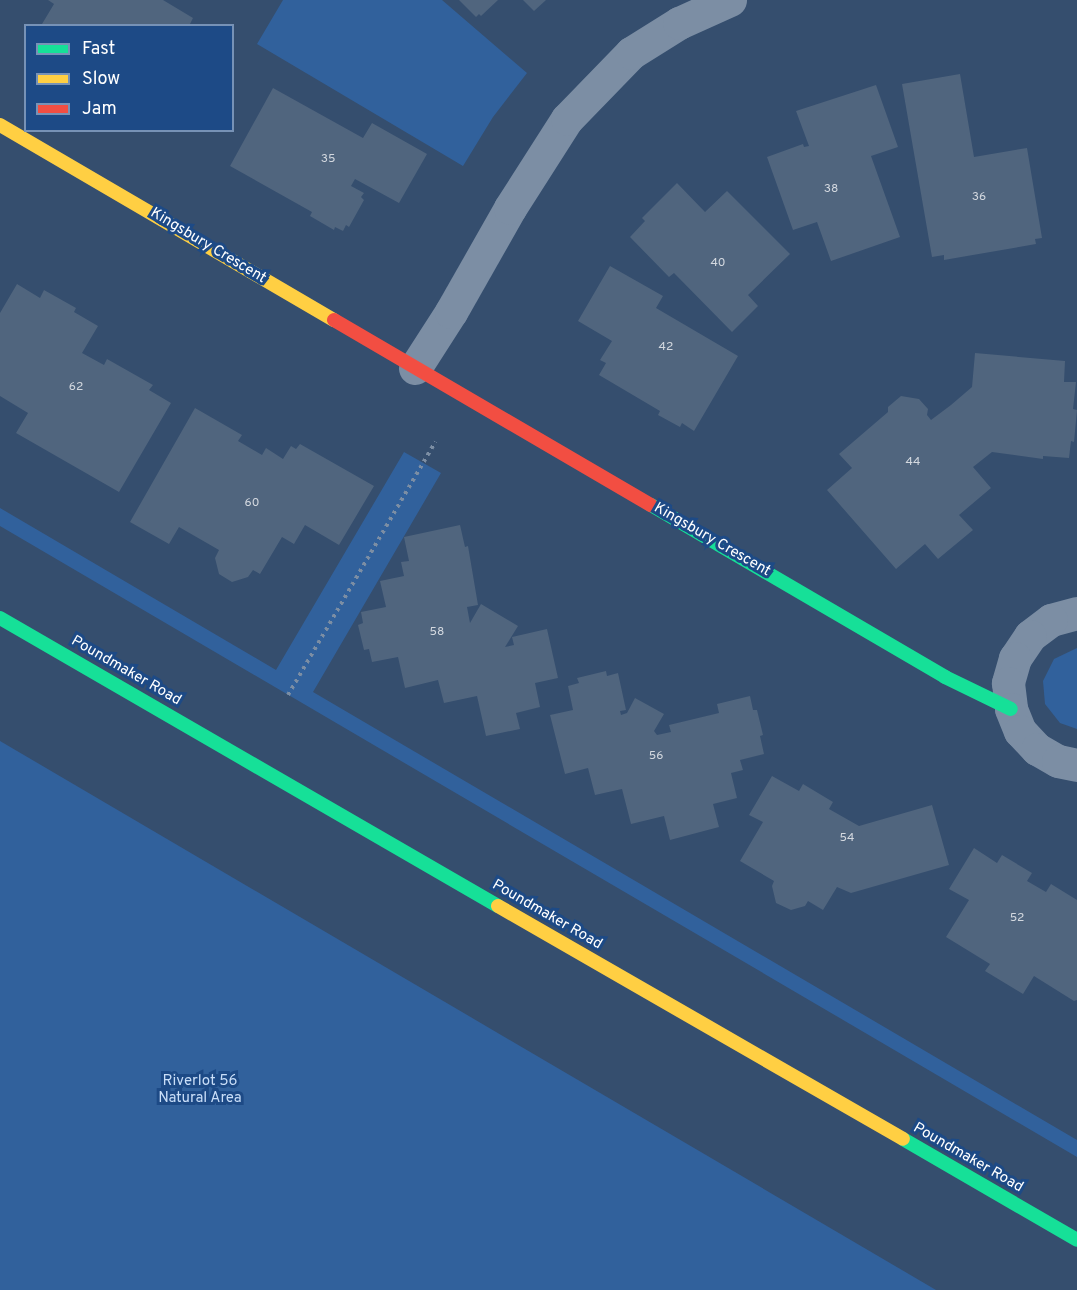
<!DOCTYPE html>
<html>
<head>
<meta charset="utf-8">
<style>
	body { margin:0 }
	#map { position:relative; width:1077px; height:1290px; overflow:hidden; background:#354e6e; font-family:Overpass,sans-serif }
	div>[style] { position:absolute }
	.green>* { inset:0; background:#31619c }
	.building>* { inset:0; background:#50657e }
	.path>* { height:4px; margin-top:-2px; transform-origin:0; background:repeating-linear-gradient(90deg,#7c8ea4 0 3px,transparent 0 7.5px) }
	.street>* { height:33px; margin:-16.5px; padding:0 16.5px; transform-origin:16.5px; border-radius:16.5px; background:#7c8ea4 }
	.fast>* { height:14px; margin:-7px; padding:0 7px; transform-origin:7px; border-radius:7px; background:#16e098 }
	.slow>* { height:14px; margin:-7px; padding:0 7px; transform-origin:7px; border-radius:7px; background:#ffcf43 }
	.jam>* { height:14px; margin:-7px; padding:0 7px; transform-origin:7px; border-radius:7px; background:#f24e42 }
	span { translate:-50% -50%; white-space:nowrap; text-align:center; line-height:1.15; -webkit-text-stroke:6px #1d4a86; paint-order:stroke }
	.number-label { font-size:12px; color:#d3d8df }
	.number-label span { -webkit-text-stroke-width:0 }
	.street-label { font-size:15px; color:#fff }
	.park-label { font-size:15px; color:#c9def8 }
	.legend { position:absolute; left:24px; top:24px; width:210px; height:108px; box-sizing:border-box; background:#1d4a86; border:2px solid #7792b6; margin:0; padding:8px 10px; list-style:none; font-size:18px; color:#fff }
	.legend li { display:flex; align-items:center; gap:12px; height:30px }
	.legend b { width:30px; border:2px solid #7792b6 }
</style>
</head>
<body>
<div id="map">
	<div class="green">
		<i style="clip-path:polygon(283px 0,442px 0,527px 73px,493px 117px,463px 166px,257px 44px)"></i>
		<i style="clip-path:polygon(404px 452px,441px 473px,313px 692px,1077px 1140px,1077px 1157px,0 526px,0 508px,276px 670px)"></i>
		<i style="clip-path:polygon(1077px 648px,1077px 729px,1060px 723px,1045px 704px,1043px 681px,1054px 659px)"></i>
		<i style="clip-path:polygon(0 741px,936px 1290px,0 1290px)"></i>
	</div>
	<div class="building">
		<i style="clip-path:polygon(48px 0,163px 0,193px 18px,189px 26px,45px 26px,42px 24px,54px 4px)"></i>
		<i style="clip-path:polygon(459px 0,498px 0,481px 16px,479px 14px,476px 17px)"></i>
		<i style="clip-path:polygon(523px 0,546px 0,534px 11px)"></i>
		<i style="clip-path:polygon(960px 74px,974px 157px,1027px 148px,1042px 238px,1035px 239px,1036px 244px,944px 260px,944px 255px,932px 257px,902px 84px)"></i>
		<i style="clip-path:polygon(876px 85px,898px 147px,871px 156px,900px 237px,831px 261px,817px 222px,793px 230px,767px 157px,803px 144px,804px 147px,809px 146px,796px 111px)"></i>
		<i style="clip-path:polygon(273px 88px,363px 138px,372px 123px,427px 154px,399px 203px,355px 179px,351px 186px,364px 193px,361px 197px,364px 200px,349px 227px,346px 225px,343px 231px,335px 227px,334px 230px,310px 216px,312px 212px,230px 166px)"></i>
		<i style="clip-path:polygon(677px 183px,705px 212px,727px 191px,790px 254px,748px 295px,758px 306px,732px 332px,674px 273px,669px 277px,630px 237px,645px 221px,642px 218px)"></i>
		<i style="clip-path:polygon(610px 266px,663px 296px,656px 308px,738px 356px,694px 431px,682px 423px,680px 427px,658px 415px,660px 411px,599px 375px,606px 363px,600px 360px,612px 341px,578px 321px)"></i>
		<i style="clip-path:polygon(17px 284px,40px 298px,44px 290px,76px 308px,74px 312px,98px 326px,82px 353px,104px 365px,107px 359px,153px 385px,149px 390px,171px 403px,119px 492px,16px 433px,28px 413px,0 396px,0 313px)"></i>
		<i style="clip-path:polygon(975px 353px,1065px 361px,1064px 382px,1076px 382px,1073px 409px,1077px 410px,1074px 442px,1071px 441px,1069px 458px,1043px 456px,1043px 459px,992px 452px,973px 467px,991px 488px,959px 515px,973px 530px,938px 559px,925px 544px,896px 569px,827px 490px,852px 468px,839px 454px,888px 412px,888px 407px,901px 396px,919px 399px,928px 409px,927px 415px,931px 420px,951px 405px,972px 387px)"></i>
		<i style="clip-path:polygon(195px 408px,242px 435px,238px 441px,262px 455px,266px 448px,283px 459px,291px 446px,296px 449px,300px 444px,374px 486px,339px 545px,305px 525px,294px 544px,282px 537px,260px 574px,253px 570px,248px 577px,232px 582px,219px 574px,215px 558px,219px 550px,179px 527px,169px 544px,130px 522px)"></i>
		<i style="clip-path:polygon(460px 525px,465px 547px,468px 546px,478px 605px,467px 607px,470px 623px,481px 604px,518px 626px,505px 647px,514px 645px,512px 637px,547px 629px,558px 678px,535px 683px,540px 707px,516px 713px,520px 729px,486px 736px,477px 696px,444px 703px,438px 680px,405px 688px,398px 657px,372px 662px,369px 649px,364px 650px,358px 625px,363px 623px,361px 612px,386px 607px,380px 581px,404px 576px,401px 562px,409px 561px,404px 537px)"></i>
		<i style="clip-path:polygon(606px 671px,607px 676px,618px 673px,626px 710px,620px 711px,621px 715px,627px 713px,635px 698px,664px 714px,654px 731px,657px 735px,671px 732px,669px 725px,719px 713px,717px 704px,750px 696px,753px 710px,757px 710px,763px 735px,760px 736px,764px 754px,740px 760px,743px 770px,731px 773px,737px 798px,713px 804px,719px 827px,670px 840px,664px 816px,631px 824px,622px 789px,595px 795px,588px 768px,565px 774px,550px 715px,573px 710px,568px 686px,579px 683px,577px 678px)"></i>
		<i style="clip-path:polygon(772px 776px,799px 791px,803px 784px,833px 802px,829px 809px,859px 826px,932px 805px,949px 865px,851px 893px,837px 887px,823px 910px,808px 901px,805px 906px,791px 910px,776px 903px,772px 886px,774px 881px,740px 861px,763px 822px,749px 815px)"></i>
		<i style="clip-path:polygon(974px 848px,997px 863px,1002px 855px,1032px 873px,1027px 881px,1046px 892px,1051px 884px,1077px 900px,1077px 1000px,1074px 1001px,1034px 976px,1023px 994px,985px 971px,990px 964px,946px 937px,969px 900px,949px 889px)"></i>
	</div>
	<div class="path">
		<i style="left:288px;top:695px;width:293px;rotate:-59.8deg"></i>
	</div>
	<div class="street">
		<i style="left:415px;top:368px;width:67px;rotate:-57.3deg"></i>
		<i style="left:451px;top:312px;width:120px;rotate:-60.4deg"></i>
		<i style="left:510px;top:208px;width:106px;rotate:-57.4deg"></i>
		<i style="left:567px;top:119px;width:92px;rotate:-45.9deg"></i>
		<i style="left:631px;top:53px;width:57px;rotate:-32deg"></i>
		<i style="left:679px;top:23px;width:56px;rotate:-24.3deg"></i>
		<i style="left:1077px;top:613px;width:27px;rotate:165deg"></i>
		<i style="left:1051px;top:620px;width:26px;rotate:143deg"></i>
		<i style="left:1030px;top:636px;width:27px;rotate:124deg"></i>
		<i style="left:1015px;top:658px;width:26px;rotate:106deg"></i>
		<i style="left:1008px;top:683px;width:26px;rotate:83deg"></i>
		<i style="left:1011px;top:709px;width:24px;rotate:68deg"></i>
		<i style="left:1020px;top:731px;width:25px;rotate:47deg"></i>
		<i style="left:1037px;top:749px;width:24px;rotate:30deg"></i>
		<i style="left:1058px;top:761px;width:19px;rotate:12deg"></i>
	</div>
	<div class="fast">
		<i style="left:651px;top:505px;width:341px;rotate:30.3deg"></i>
		<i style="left:945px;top:677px;width:73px;rotate:25.9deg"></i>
		<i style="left:0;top:618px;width:575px;rotate:30.04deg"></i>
		<i style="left:903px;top:1139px;width:201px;rotate:30.1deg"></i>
	</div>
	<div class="slow">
		<i style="left:0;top:125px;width:387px;rotate:30.3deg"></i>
		<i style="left:498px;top:906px;width:467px;rotate:29.9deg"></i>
	</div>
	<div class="jam">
		<i style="left:334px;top:320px;width:367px;rotate:30.3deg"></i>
	</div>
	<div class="number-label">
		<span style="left:328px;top:160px">35</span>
		<span style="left:831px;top:190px">38</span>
		<span style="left:979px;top:198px">36</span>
		<span style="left:718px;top:264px">40</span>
		<span style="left:666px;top:348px">42</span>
		<span style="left:76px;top:388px">62</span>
		<span style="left:913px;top:463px">44</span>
		<span style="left:252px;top:504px">60</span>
		<span style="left:437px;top:633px">58</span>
		<span style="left:656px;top:757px">56</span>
		<span style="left:847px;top:839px">54</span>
		<span style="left:1017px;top:919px">52</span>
	</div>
	<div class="street-label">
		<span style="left:208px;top:246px;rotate:31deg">Kingsbury Crescent</span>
		<span style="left:712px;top:540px;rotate:30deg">Kingsbury Crescent</span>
		<span style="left:126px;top:671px;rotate:30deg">Poundmaker Road</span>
		<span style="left:547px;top:915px;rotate:30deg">Poundmaker Road</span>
		<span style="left:968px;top:1158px;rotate:30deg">Poundmaker Road</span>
	</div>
	<div class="park-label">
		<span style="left:200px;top:1090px">Riverlot 56<br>Natural Area</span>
	</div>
	<ul class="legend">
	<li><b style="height:8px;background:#16e098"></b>Fast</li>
	<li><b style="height:8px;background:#ffcf43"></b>Slow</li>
	<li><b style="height:8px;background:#f24e42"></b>Jam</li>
	</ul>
</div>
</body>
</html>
